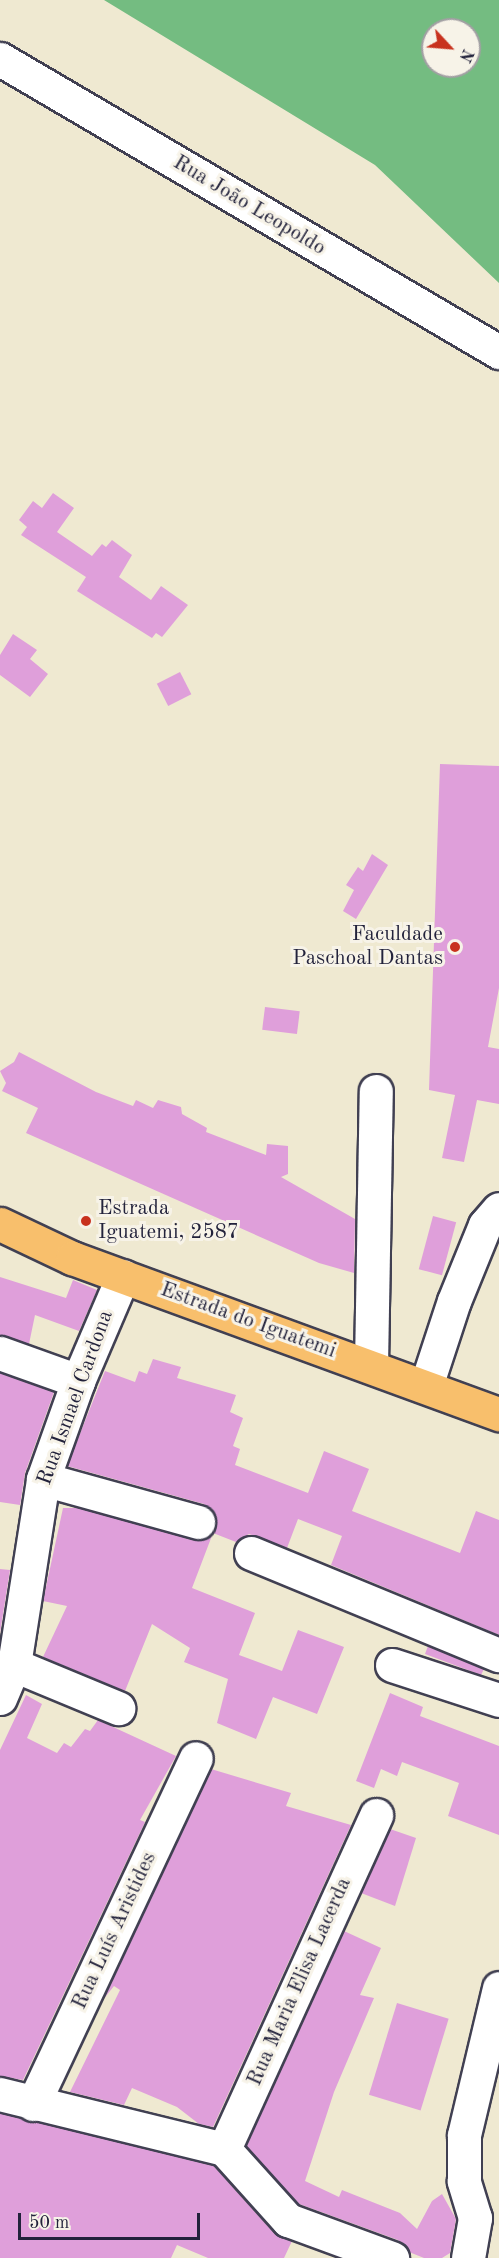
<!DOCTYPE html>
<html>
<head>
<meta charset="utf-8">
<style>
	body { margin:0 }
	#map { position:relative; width:499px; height:2258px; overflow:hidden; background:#efe9d1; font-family:"Old Standard TT",serif }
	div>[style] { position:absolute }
	.forest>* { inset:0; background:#74bc81 }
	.building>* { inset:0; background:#df9fda; transform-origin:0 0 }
	.roads { filter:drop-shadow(2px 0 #414052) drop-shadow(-2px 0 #414052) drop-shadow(0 2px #414052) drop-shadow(0 -2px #414052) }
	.minor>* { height:33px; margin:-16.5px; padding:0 16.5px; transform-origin:16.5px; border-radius:16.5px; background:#fff }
	.major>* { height:33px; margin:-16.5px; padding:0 16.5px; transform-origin:16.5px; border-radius:16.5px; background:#f8bf6c }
	.dots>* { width:16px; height:16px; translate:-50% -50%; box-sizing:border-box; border:3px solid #f7f3e8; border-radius:50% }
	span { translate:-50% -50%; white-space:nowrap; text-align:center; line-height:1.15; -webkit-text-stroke:6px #f7f3e8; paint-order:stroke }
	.street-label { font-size:21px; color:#22223b }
	.poi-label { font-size:21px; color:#22223b }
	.right { translate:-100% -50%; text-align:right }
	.left { translate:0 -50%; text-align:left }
	.north { position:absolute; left:421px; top:18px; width:60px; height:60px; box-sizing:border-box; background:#f7f3e8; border:2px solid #a29fa3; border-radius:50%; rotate:116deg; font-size:16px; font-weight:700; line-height:24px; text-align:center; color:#22223b }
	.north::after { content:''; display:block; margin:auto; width:21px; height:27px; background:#c8321e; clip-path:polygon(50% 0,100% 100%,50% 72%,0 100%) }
	.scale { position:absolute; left:18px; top:2213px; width:182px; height:27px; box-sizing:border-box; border:3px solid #22223b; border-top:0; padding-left:8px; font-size:18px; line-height:21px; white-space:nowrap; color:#22223b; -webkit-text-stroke:4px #f7f3e8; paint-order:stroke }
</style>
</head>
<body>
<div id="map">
	<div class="forest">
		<i style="clip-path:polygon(evenodd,104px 0,499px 0,499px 283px,375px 165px,104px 0,433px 30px,469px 30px,469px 66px,433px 66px,433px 30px)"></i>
	</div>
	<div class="building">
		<i style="clip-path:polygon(53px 493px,74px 508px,57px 532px,92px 556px,102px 544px,106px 547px,112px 540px,132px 555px,119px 577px,151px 600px,161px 586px,188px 605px,162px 637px,156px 633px,152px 638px,77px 591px,86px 577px,21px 535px,27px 527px,19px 520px,33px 501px,42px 508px)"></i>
		<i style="clip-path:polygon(13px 634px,37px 650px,30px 659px,48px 674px,30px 697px,0 675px,0 655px)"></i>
		<i style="left:180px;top:672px;width:25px;height:26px;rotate:63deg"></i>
		<i style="clip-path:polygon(440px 764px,499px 766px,499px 988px,488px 1047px,499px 1049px,499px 1104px,477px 1100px,464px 1162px,442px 1158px,455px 1095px,429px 1090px)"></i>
		<i style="clip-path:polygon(372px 854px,388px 865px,356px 919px,343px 911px,354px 890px,346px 885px,358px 867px,363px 871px)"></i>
		<i style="left:265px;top:1007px;width:35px;height:23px;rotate:7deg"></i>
		<i style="clip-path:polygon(19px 1052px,96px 1092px,133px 1106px,136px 1100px,153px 1108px,158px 1100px,181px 1107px,182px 1114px,207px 1128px,206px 1132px,266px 1155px,267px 1144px,288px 1146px,288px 1174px,281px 1177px,355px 1219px,354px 1273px,319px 1263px,26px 1133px,38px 1108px,2px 1091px,6px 1083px,0 1071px,14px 1062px)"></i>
		<i style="left:433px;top:1216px;width:24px;height:55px;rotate:15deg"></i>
		<i style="clip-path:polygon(0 1277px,66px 1298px,73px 1280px,97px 1290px,79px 1331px,35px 1315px,29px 1344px,0 1335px)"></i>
		<i style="clip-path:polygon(153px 1359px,181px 1367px,177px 1378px,236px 1395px,230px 1412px,243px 1418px,233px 1446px,240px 1449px,235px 1465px,308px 1493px,324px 1451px,369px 1469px,352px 1511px,460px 1553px,476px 1511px,499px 1520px,499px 1635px,331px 1565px,342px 1536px,298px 1519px,287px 1548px,249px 1534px,236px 1542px,213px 1533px,216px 1517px,204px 1504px,67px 1466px,105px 1371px,135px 1382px,139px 1371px,147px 1374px)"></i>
		<i style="clip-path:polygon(0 1373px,54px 1392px,25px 1473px,20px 1505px,0 1502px)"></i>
		<i style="clip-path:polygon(63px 1508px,78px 1508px,193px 1540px,203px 1540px,213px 1533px,192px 1588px,255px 1613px,239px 1655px,282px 1671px,298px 1630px,344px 1647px,317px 1714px,273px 1697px,256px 1739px,217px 1723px,228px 1679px,184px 1662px,190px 1648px,152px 1624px,125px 1691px,43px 1657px,67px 1606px,43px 1601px)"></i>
		<i style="clip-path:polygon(0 1569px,10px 1570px,0 1633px)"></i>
		<i style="clip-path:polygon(428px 1646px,484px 1669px,481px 1675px,425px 1654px)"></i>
		<i style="clip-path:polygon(390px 1693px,423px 1707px,420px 1716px,499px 1746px,499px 1835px,448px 1816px,459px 1783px,402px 1762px,397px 1776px,381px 1769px,374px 1788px,356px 1781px)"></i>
		<i style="clip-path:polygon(26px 1695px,42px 1704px,27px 1738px,57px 1753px,64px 1743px,71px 1747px,85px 1729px,90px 1731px,98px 1720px,176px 1756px,140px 1820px,145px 1822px,23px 2080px,0 2076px,0 1750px)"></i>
		<i style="clip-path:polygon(211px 1769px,291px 1793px,286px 1806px,351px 1825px,213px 2127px,199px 2124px,177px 2107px,132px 2088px,124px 2105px,70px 2092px,120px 1990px,114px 1986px,102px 2001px)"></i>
		<i style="clip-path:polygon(390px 1829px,416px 1838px,395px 1906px,361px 1893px)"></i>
		<i style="clip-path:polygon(344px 1931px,381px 1948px,360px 1995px,374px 1998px,334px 2092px,305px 2181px,339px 2197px,342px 2190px,400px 2213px,417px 2229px,432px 2201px,442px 2194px,456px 2219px,450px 2253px,442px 2258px,424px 2258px,409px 2252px,398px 2240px,299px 2204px,246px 2146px)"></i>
		<i style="left:397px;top:2003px;width:54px;height:96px;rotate:17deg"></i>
		<i style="clip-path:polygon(0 2113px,214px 2166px,274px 2233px,292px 2241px,284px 2258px,208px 2258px,177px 2245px,171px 2258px,0 2258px)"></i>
	</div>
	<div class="roads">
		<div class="minor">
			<i style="left:0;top:59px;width:579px;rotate:30.42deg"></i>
			<i style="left:0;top:1353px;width:83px;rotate:19.7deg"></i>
			<i style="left:371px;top:1365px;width:274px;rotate:-89deg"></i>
			<i style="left:426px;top:1386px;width:89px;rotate:-71.8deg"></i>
			<i style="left:454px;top:1301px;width:82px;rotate:-67.8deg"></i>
			<i style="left:485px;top:1225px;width:21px;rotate:-49deg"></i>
			<i style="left:43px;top:1479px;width:161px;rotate:15.5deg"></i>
			<i style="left:251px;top:1553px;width:268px;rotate:22.4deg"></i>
			<i style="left:14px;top:1665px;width:113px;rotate:22.5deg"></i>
			<i style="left:392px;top:1665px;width:113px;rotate:18.1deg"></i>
			<i style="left:0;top:1698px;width:36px;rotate:-67deg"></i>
			<i style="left:14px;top:1665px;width:188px;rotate:-81.1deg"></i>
			<i style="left:43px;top:1479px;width:104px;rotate:-70.3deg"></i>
			<i style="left:78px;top:1381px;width:114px;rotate:-66.8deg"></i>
			<i style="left:0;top:2094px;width:231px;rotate:13.8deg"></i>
			<i style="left:224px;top:2149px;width:96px;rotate:48deg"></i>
			<i style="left:288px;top:2220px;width:111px;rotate:20.1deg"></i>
			<i style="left:33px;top:2104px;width:382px;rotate:-64.8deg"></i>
			<i style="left:224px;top:2149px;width:367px;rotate:-65.5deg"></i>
			<i style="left:468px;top:2258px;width:41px;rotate:-80.1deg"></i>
			<i style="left:475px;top:2218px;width:39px;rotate:-107deg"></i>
			<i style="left:464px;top:2181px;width:46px;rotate:-90deg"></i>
			<i style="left:464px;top:2135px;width:151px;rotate:-76.6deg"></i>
		</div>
		<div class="major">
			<i style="left:0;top:1224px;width:80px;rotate:25.3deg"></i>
			<i style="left:72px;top:1258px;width:455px;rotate:20.1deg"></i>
		</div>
	</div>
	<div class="dots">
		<i style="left:455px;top:947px;background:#c8321e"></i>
		<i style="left:86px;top:1221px;background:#c8321e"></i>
	</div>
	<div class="street-label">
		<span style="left:249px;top:206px;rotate:31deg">Rua João Leopoldo</span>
		<span style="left:248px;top:1321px;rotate:20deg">Estrada do Iguatemi</span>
		<span style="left:76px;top:1398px;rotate:-70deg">Rua Ismael Cardona</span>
		<span style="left:115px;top:1931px;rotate:-65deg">Rua Luís Aristides</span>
		<span style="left:300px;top:1982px;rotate:-66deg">Rua Maria Elisa Lacerda</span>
	</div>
	<div class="poi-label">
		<span class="right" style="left:443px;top:947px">Faculdade<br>Paschoal Dantas</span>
		<span class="left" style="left:98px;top:1221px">Estrada<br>Iguatemi, 2587</span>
	</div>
	<div class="north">N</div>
	<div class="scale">50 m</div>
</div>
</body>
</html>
